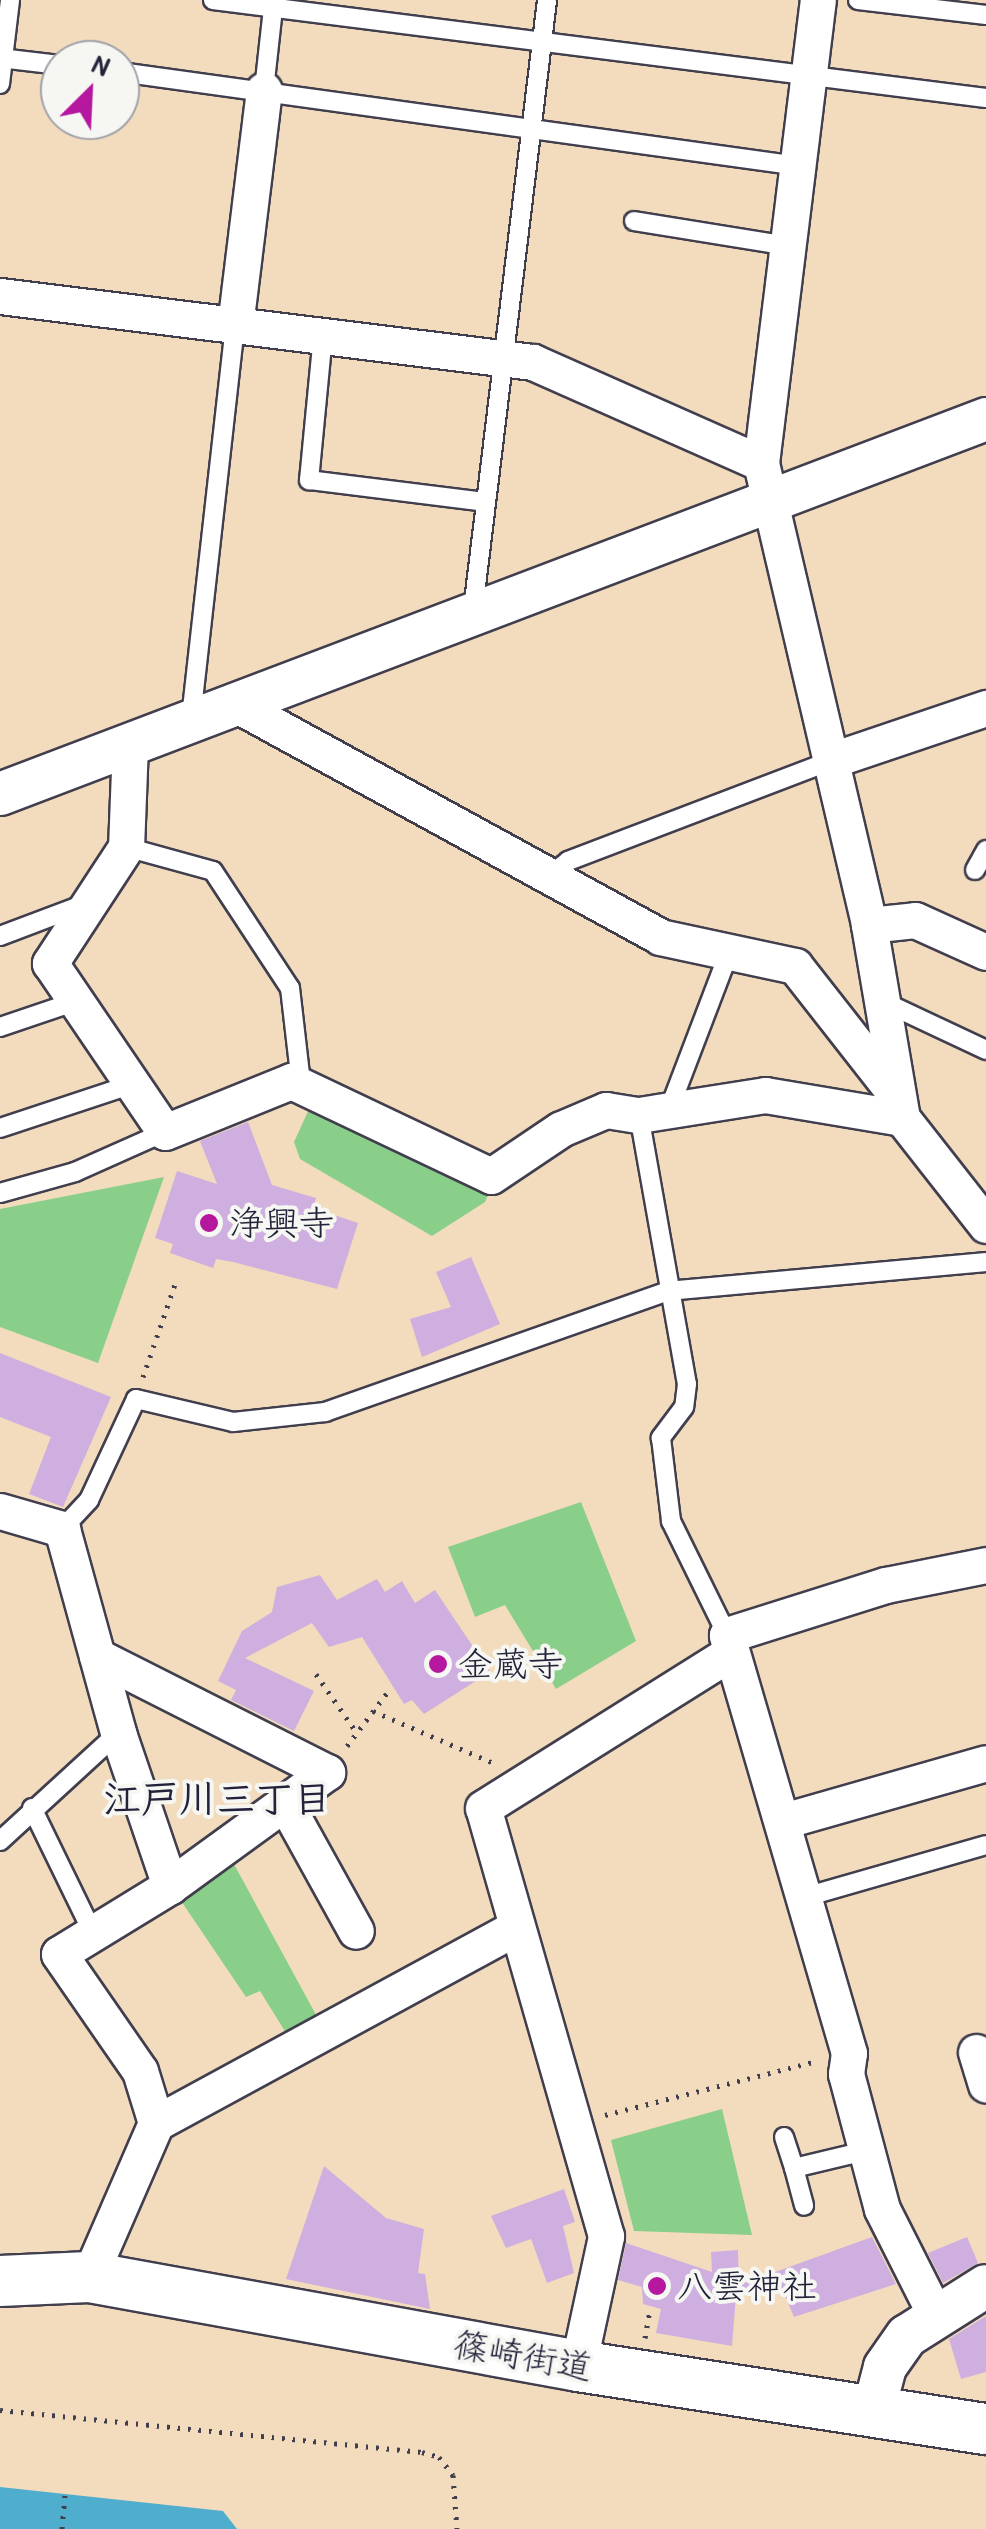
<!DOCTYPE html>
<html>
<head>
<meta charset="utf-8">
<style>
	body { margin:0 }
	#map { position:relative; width:986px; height:2529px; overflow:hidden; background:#f2dcbd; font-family:"Patrick Hand","Klee One",sans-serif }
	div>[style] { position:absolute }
	.green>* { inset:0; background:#89cf8a }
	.water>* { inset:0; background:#4fadcd }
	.building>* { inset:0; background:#ceafdf }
	.path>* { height:5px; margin-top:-2.5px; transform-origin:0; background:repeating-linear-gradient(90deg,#413e4e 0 2.5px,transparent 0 10.5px) }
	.roads { filter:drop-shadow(2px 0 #413e4e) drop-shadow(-2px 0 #413e4e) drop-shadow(0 2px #413e4e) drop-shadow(0 -2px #413e4e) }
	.service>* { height:18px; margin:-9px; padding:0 9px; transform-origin:9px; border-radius:9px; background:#fff }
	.minor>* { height:35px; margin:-17.5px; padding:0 17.5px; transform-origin:17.5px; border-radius:17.5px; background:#fff }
	.tertiary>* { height:42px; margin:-21px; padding:0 21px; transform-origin:21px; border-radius:21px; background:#fff }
	.secondary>* { height:50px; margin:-25px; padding:0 25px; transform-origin:25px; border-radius:25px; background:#fff }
	.dots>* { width:28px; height:28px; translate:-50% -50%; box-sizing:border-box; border:5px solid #f6f6f2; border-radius:50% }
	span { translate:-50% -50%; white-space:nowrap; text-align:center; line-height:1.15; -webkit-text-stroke:8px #f6f6f2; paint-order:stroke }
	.poi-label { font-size:35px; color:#22223b }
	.left { translate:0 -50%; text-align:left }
	.street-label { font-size:35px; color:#22223b }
	.neighbourhood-label { font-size:38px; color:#22223b; font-weight:700 }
	.north { position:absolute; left:40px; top:40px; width:100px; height:100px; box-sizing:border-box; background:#f6f6f2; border:2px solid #a1a1a9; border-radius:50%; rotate:24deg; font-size:28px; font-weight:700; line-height:40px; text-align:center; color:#22223b }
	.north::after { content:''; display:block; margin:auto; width:35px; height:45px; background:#b5179e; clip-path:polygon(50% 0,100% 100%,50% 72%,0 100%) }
</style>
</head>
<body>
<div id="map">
	<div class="green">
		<i style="clip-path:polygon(309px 1109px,489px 1193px,485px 1202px,432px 1236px,300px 1159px,294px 1142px)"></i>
		<i style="clip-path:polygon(164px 1177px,98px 1363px,0 1327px,0 1209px)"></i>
		<i style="clip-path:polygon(581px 1502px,636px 1641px,556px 1689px,505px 1605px,475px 1617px,448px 1547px)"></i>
		<i style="clip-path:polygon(229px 1855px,321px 2024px,291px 2041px,260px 1991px,246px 1997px,175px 1892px)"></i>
		<i style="clip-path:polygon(722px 2109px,752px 2235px,634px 2231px,611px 2140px)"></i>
	</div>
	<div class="water">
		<i style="clip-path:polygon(0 2487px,223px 2511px,237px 2529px,0 2529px)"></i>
	</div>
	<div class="building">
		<i style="clip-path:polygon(248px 1122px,272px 1185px,316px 1198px,313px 1208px,358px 1223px,337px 1289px,233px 1262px,216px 1259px,213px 1268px,170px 1253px,173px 1244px,155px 1238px,177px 1171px,217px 1184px,200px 1141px)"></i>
		<i style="clip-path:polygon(471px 1257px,500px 1324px,422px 1357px,410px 1319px,451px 1307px,436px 1272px)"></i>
		<i style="clip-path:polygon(0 1353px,111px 1397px,63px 1507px,29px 1494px,51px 1437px,0 1417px)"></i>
		<i style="clip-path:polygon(320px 1575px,337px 1600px,377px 1579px,385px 1592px,402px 1581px,415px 1603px,435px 1590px,490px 1672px,424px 1714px,412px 1700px,404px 1704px,362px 1637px,329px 1647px,312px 1623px,245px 1658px,314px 1691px,294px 1731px,231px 1700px,236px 1690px,218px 1681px,242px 1631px,272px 1612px,277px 1587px)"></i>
		<i style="clip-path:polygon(324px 2166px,386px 2218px,424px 2229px,418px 2273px,425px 2274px,430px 2309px,286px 2279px)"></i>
		<i style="clip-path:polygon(564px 2189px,575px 2222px,563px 2226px,574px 2273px,547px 2283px,531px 2239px,506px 2248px,491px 2216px)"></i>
		<i style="clip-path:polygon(872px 2237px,896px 2284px,794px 2317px,784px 2293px,736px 2295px,732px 2346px,656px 2333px,661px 2309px,643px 2304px,642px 2287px,618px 2280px,626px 2243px,712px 2272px,711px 2252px,738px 2250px,739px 2285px)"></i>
		<i style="clip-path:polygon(967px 2237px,978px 2263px,943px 2283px,928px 2253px)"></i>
		<i style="clip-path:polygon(986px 2316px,986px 2372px,961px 2379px,949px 2339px)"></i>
	</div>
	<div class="path">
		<i style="left:143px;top:1377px;width:102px;rotate:-71deg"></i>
		<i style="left:316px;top:1674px;width:72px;rotate:55.2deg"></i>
		<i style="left:373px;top:1711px;width:132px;rotate:23.3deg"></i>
		<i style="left:347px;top:1746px;width:66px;rotate:-53deg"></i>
		<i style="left:605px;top:2115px;width:219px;rotate:-14.3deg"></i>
		<i style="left:645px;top:2338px;width:27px;rotate:-80deg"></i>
		<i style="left:0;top:2410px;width:424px;rotate:5.7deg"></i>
		<i style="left:422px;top:2452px;width:18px;rotate:16deg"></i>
		<i style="left:439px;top:2457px;width:23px;rotate:52deg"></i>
		<i style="left:453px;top:2475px;width:54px;rotate:85.8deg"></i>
		<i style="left:62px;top:2529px;width:34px;rotate:-85deg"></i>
	</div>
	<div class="roads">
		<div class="service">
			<i style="left:213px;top:0;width:779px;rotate:7.23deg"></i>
			<i style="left:858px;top:0;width:129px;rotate:6.7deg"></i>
			<i style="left:0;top:58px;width:60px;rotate:6.7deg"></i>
			<i style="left:120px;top:72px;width:684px;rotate:7.89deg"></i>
			<i style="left:0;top:84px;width:85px;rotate:-83.2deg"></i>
			<i style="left:264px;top:90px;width:91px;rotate:-83.7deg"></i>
			<i style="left:634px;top:221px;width:156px;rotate:9.2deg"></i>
			<i style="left:323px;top:335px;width:146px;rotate:95.5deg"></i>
			<i style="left:309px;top:480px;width:178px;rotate:7.1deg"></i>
			<i style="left:473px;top:610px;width:614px;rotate:-83.08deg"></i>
			<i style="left:191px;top:718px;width:394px;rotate:-83.6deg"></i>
			<i style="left:126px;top:847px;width:90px;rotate:15.4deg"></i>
			<i style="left:213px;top:871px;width:140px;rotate:56.7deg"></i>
			<i style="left:290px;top:988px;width:96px;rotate:83.4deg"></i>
			<i style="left:975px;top:870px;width:23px;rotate:-61deg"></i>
			<i style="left:549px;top:876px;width:24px;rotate:-38deg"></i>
			<i style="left:568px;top:861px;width:283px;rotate:-20.9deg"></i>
			<i style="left:0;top:936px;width:88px;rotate:-20.7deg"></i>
			<i style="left:884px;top:1002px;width:113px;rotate:25.2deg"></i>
			<i style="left:0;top:1027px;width:81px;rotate:-18.7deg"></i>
			<i style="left:670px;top:1107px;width:163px;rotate:-69.1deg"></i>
			<i style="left:639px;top:1115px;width:273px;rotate:79.9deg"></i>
			<i style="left:687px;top:1384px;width:23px;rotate:97deg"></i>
			<i style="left:684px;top:1407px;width:39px;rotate:127deg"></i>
			<i style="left:661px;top:1438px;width:84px;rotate:83.1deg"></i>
			<i style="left:671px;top:1521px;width:127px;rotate:63.8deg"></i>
			<i style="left:0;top:1128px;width:140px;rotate:-18.3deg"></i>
			<i style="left:0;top:1193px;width:78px;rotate:-15.6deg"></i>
			<i style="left:75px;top:1172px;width:98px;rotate:-24deg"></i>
			<i style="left:62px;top:1529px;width:40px;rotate:-47deg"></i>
			<i style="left:89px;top:1500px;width:111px;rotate:-65deg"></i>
			<i style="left:136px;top:1399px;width:100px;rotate:13.3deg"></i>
			<i style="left:233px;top:1422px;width:93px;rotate:-6.2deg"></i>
			<i style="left:325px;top:1412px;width:364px;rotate:-19.4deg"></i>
			<i style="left:668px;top:1291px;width:319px;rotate:-5.2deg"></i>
			<i style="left:32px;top:1808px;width:139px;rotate:64deg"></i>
			<i style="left:0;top:1841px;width:160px;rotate:-42.5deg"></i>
			<i style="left:805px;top:1897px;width:188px;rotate:-16deg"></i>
			<i style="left:784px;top:2137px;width:33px;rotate:72deg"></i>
			<i style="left:794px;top:2168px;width:73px;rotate:-13.5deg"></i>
			<i style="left:794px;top:2168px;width:39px;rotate:75deg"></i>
		</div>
		<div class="minor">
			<i style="left:0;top:296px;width:537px;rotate:7.06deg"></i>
			<i style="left:533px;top:362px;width:249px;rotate:23.9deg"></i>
			<i style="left:761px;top:463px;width:474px;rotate:76.8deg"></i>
			<i style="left:869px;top:925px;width:196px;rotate:80.3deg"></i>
			<i style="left:902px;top:1118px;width:136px;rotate:51.9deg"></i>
			<i style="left:235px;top:326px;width:238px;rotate:-83deg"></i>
			<i style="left:761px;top:463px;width:466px;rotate:-83deg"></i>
			<i style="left:237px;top:705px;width:482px;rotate:28.7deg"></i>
			<i style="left:660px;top:937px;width:138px;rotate:12.1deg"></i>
			<i style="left:795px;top:966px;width:165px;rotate:51.9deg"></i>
			<i style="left:130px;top:744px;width:103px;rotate:92.2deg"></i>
			<i style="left:126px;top:847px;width:139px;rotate:123.2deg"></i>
			<i style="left:50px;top:963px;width:204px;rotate:55.8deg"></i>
			<i style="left:165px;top:1132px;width:136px;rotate:-22deg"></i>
			<i style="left:291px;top:1081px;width:221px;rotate:25.4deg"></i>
			<i style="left:491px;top:1176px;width:84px;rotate:-33.9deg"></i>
			<i style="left:561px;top:1129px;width:49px;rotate:-22.9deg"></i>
			<i style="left:606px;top:1110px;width:33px;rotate:9deg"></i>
			<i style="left:639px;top:1115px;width:128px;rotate:-9deg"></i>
			<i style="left:765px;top:1095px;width:139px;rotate:9.5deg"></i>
			<i style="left:832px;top:760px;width:163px;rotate:-18.7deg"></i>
			<i style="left:869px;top:925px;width:46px;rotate:-6.2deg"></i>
			<i style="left:915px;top:920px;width:78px;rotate:24.3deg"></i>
			<i style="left:0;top:1511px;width:65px;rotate:16.2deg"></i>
			<i style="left:62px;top:1529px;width:212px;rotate:74.6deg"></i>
			<i style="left:118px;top:1733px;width:162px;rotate:71.2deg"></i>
			<i style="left:170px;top:1886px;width:130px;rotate:148.5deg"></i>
			<i style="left:59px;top:1954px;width:142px;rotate:55.3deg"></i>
			<i style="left:140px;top:2071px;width:54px;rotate:72.9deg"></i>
			<i style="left:156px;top:2123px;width:168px;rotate:113.5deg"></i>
			<i style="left:97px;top:1656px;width:258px;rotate:26.8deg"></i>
			<i style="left:327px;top:1772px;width:194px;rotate:144deg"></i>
			<i style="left:285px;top:1803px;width:146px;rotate:61deg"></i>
			<i style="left:783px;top:1821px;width:211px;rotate:-15.9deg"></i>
			<i style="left:976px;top:2052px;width:34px;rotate:73deg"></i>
			<i style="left:156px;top:2123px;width:409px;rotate:-28.5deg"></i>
			<i style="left:935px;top:2314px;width:118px;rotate:-116.8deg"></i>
			<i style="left:882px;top:2209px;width:140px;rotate:-104.9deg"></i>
			<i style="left:846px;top:2074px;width:21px;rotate:-82deg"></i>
			<i style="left:849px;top:2053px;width:435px;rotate:-106.3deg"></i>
			<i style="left:727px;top:1635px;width:167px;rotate:-17.5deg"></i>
			<i style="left:886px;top:1585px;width:102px;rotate:-11.3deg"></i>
			<i style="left:578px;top:2366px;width:133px;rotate:-77.8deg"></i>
			<i style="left:606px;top:2236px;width:445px;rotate:-106deg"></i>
			<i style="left:483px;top:1808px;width:292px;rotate:-32.1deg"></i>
		</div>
		<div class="tertiary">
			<i style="left:0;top:794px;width:1055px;rotate:-20.82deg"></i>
			<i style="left:874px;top:2409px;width:43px;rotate:-75.3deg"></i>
			<i style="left:885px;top:2367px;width:38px;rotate:-55deg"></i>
			<i style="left:907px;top:2336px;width:93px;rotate:-32.3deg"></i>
		</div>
		<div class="secondary">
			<i style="left:0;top:2281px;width:89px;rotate:-2.6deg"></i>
			<i style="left:89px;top:2277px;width:497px;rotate:10.3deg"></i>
			<i style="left:578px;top:2366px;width:413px;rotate:8.8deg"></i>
		</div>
	</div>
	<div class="dots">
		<i style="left:209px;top:1223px;background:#b5179e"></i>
		<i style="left:438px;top:1664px;background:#b5179e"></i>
		<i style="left:657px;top:2286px;background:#b5179e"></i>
	</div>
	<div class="poi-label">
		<span class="left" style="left:229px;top:1223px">浄興寺</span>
		<span class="left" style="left:458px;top:1664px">金蔵寺</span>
		<span class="left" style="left:677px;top:2286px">八雲神社</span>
	</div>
	<div class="street-label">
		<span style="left:523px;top:2356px;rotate:10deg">篠崎街道</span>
	</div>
	<div class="neighbourhood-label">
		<span style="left:217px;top:1799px">江戸川三丁目</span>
	</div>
	<div class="north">N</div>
</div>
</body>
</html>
